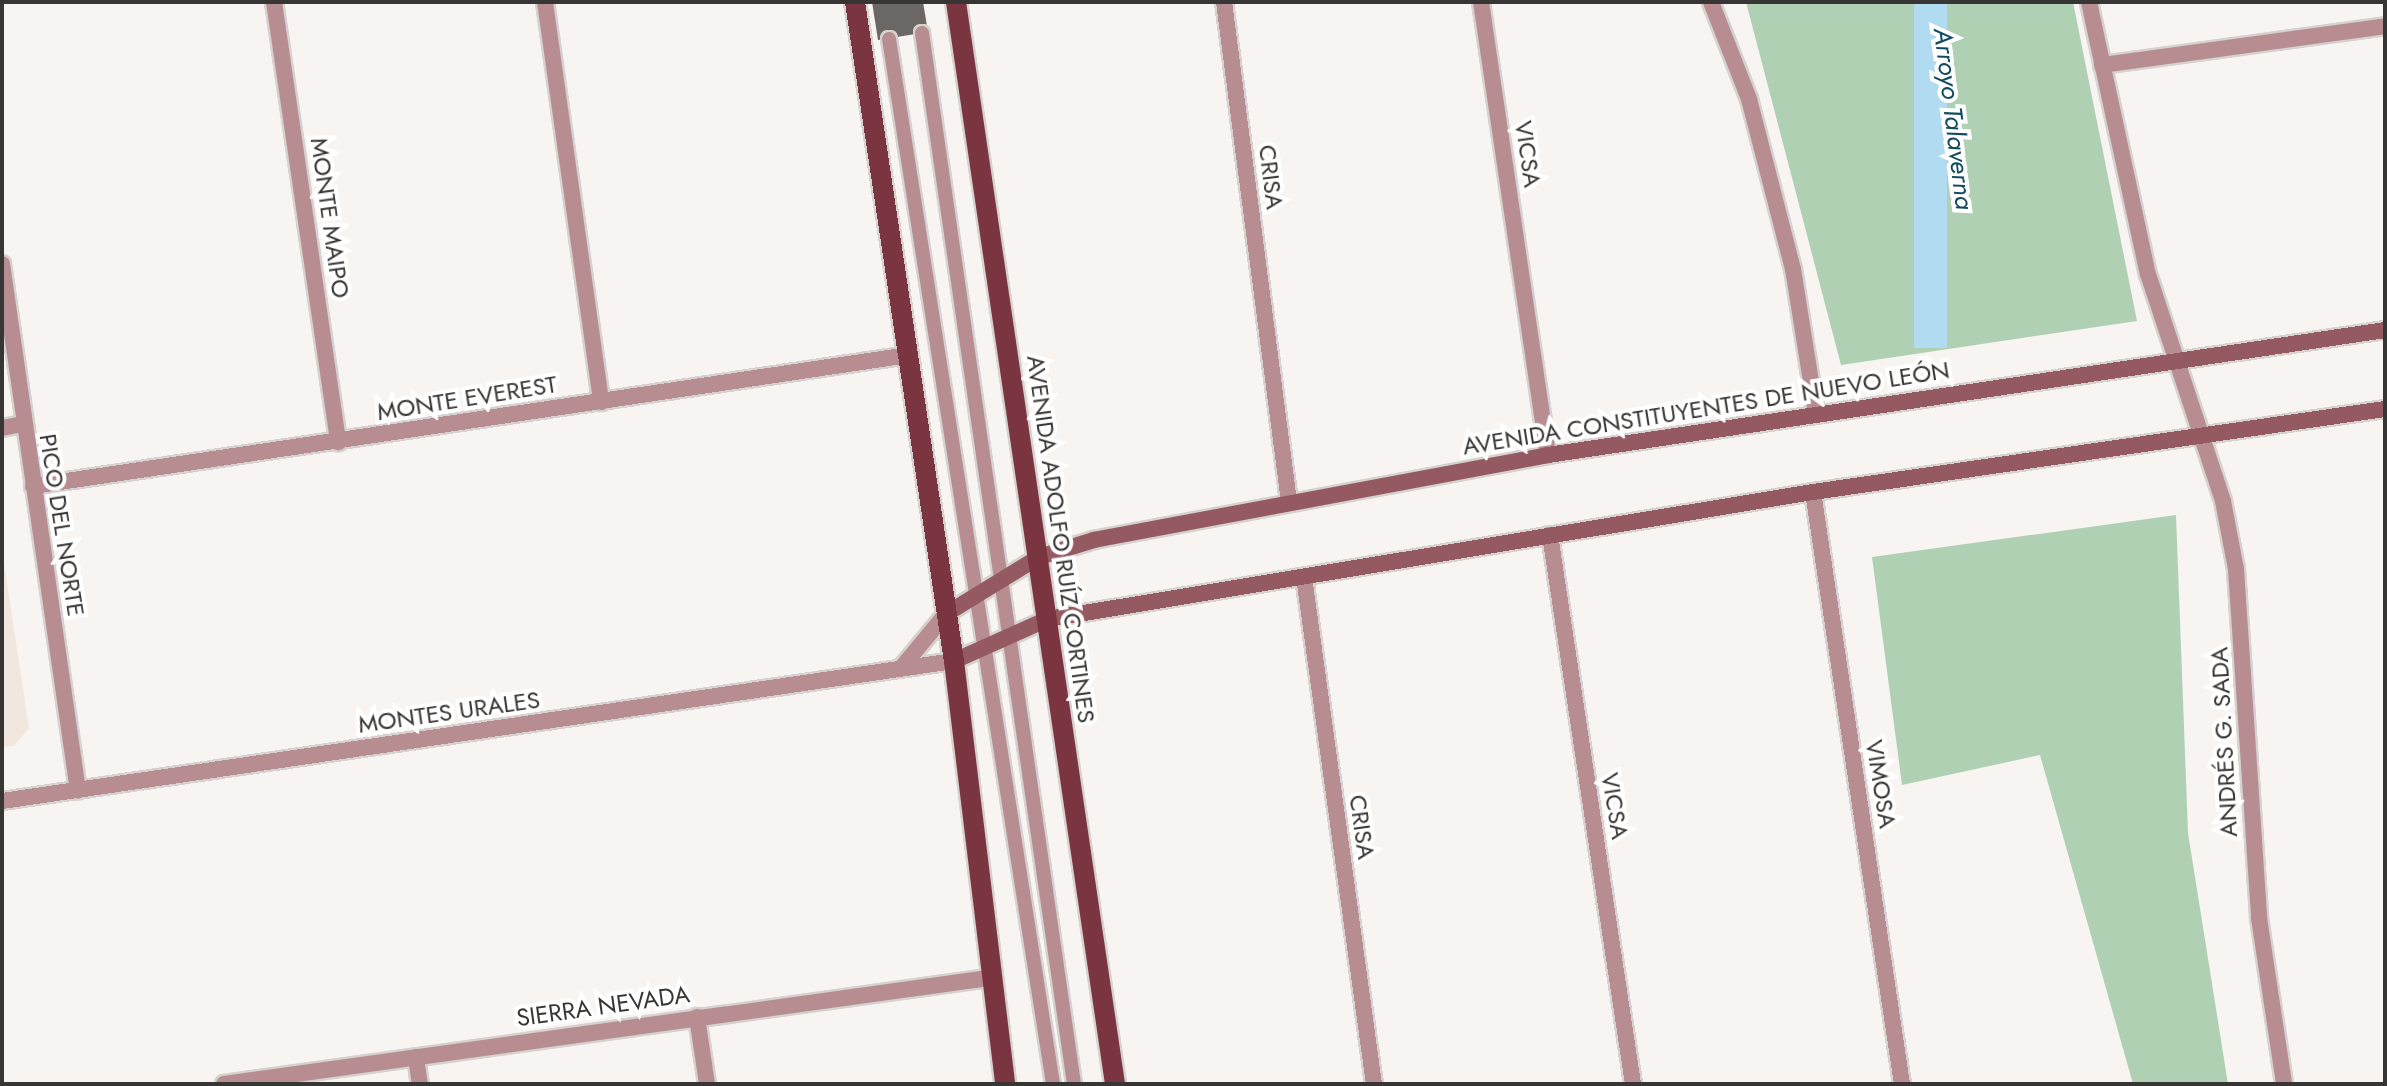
<!DOCTYPE html>
<html>
<head>
<meta charset="utf-8">
<style>
	body { margin:0 }
	#map { position:relative; width:2387px; height:1086px; overflow:hidden; background:#f8f4f1; font-family:Jost,sans-serif }
	div>[style] { position:absolute }
	.built>* { inset:0; background:#f1e7df }
	.green>* { inset:0; background:#b0d0b4 }
	.water>* { inset:0; background:#b0dbf1; transform-origin:0 0 }
	.building>* { inset:0; background:#6a6764 }
	.roads { filter:drop-shadow(2px 0 #d5d2cf) drop-shadow(-2px 0 #d5d2cf) drop-shadow(0 2px #d5d2cf) drop-shadow(0 -2px #d5d2cf) }
	.lane>* { height:14px; margin:-7px; padding:0 7px; transform-origin:7px; border-radius:7px; background:#b78d91 }
	.street>* { height:16px; margin:-8px; padding:0 8px; transform-origin:8px; border-radius:8px; background:#b78d91 }
	.secondary>* { height:16px; margin:-8px; padding:0 8px; transform-origin:8px; border-radius:8px; background:#955a61 }
	.primary>* { height:20px; margin:-10px; padding:0 10px; transform-origin:10px; border-radius:10px; background:#7b3541 }
	span { translate:-50% -50%; white-space:nowrap; text-align:center; line-height:1.15; -webkit-text-stroke:8px #fff; paint-order:stroke }
	.street-label { font-size:24px; color:#373634 }
	.water-label { font-size:26px; color:#134b61; font-style:italic }
	.frame { position:absolute; inset:0; border:4px solid #373634; pointer-events:none }
</style>
</head>
<body>
<div id="map">
	<div class="built">
		<i style="clip-path:polygon(2px 550px,29px 728px,14px 746px,2px 747px)"></i>
	</div>
	<div class="green">
		<i style="clip-path:polygon(1746px 2px,2073px 2px,2137px 321px,1841px 365px)"></i>
		<i style="clip-path:polygon(2176px 515px,2188px 833px,2228px 1084px,2133px 1084px,2040px 755px,1902px 785px,1872px 557px)"></i>
	</div>
	<div class="water">
		<i style="left:1914px;top:2px;width:33px;height:346px"></i>
	</div>
	<div class="building">
		<i style="clip-path:polygon(872px 2px,923px 2px,928px 32px,878px 40px)"></i>
	</div>
	<div class="roads">
		<div class="lane">
			<i style="left:922px;top:33px;width:1062px;rotate:81.77deg"></i>
			<i style="left:889px;top:39px;width:1058px;rotate:81.08deg"></i>
		</div>
		<div class="street">
			<i style="left:274px;top:2px;width:445px;rotate:81.7deg"></i>
			<i style="left:545px;top:2px;width:404px;rotate:82deg"></i>
			<i style="left:1224px;top:2px;width:504px;rotate:82.59deg"></i>
			<i style="left:1481px;top:2px;width:458px;rotate:81.6deg"></i>
			<i style="left:1711px;top:2px;width:104px;rotate:68.6deg"></i>
			<i style="left:1749px;top:99px;width:176px;rotate:75.5deg"></i>
			<i style="left:1793px;top:269px;width:146px;rotate:80.9deg"></i>
			<i style="left:2089px;top:2px;width:278px;rotate:77.8deg"></i>
			<i style="left:2148px;top:274px;width:239px;rotate:71.7deg"></i>
			<i style="left:2223px;top:501px;width:69px;rotate:79.2deg"></i>
			<i style="left:2236px;top:569px;width:350px;rotate:86.2deg"></i>
			<i style="left:2259px;top:918px;width:168px;rotate:81.4deg"></i>
			<i style="left:2102px;top:65px;width:286px;rotate:-7.8deg"></i>
			<i style="left:2px;top:264px;width:532px;rotate:81.79deg"></i>
			<i style="left:2px;top:428px;width:21px;rotate:-11deg"></i>
			<i style="left:33px;top:486px;width:885px;rotate:-8.51deg"></i>
			<i style="left:1813px;top:492px;width:599px;rotate:81.45deg"></i>
			<i style="left:1550px;top:535px;width:555px;rotate:81.4deg"></i>
			<i style="left:1304px;top:577px;width:512px;rotate:82.14deg"></i>
			<i style="left:902px;top:667px;width:69px;rotate:-50.3deg"></i>
			<i style="left:2px;top:801px;width:962px;rotate:-8.37deg"></i>
			<i style="left:697px;top:1017px;width:68px;rotate:81.5deg"></i>
			<i style="left:416px;top:1057px;width:27px;rotate:82deg"></i>
			<i style="left:224px;top:1084px;width:772px;rotate:-7.89deg"></i>
		</div>
		<div class="secondary">
			<i style="left:946px;top:614px;width:109px;rotate:-31.5deg"></i>
			<i style="left:1039px;top:557px;width:58px;rotate:-17.2deg"></i>
			<i style="left:1094px;top:540px;width:462px;rotate:-10.6deg"></i>
			<i style="left:1548px;top:455px;width:846px;rotate:-8.49deg"></i>
			<i style="left:954px;top:661px;width:103px;rotate:-24.1deg"></i>
			<i style="left:1048px;top:619px;width:775px;rotate:-9.43deg"></i>
			<i style="left:1813px;top:492px;width:578px;rotate:-8.26deg"></i>
		</div>
		<div class="primary">
			<i style="left:855px;top:2px;width:666px;rotate:81.46deg"></i>
			<i style="left:954px;top:661px;width:426px;rotate:83.1deg"></i>
			<i style="left:956px;top:2px;width:1094px;rotate:81.64deg"></i>
		</div>
	</div>
	<div class="street-label">
		<span style="left:1528px;top:154px;rotate:82deg">VICSA</span>
		<span style="left:1271px;top:177px;rotate:83deg">CRISA</span>
		<span style="left:330px;top:218px;rotate:82deg">MONTE MAIPO</span>
		<span style="left:467px;top:398px;rotate:-9deg">MONTE EVEREST</span>
		<span style="left:1706px;top:408px;rotate:-9deg">AVENIDA CONSTITUYENTES DE NUEVO LEÓN</span>
		<span style="left:62px;top:525px;rotate:81deg">PICO DEL NORTE</span>
		<span style="left:1061px;top:539px;rotate:82deg">AVENIDA ADOLFO RUÍZ CORTINES</span>
		<span style="left:449px;top:712px;rotate:-8deg">MONTES URALES</span>
		<span style="left:2224px;top:742px;rotate:-93deg">ANDRÉS G. SADA</span>
		<span style="left:1881px;top:784px;rotate:81deg">VIMOSA</span>
		<span style="left:1615px;top:806px;rotate:81deg">VICSA</span>
		<span style="left:1362px;top:827px;rotate:82deg">CRISA</span>
		<span style="left:603px;top:1006px;rotate:-8deg">SIERRA NEVADA</span>
	</div>
	<div class="water-label">
		<span style="left:1953px;top:119px;rotate:83deg">Arroyo Talaverna</span>
	</div>
	<div class="frame"></div>
</div>
</body>
</html>
